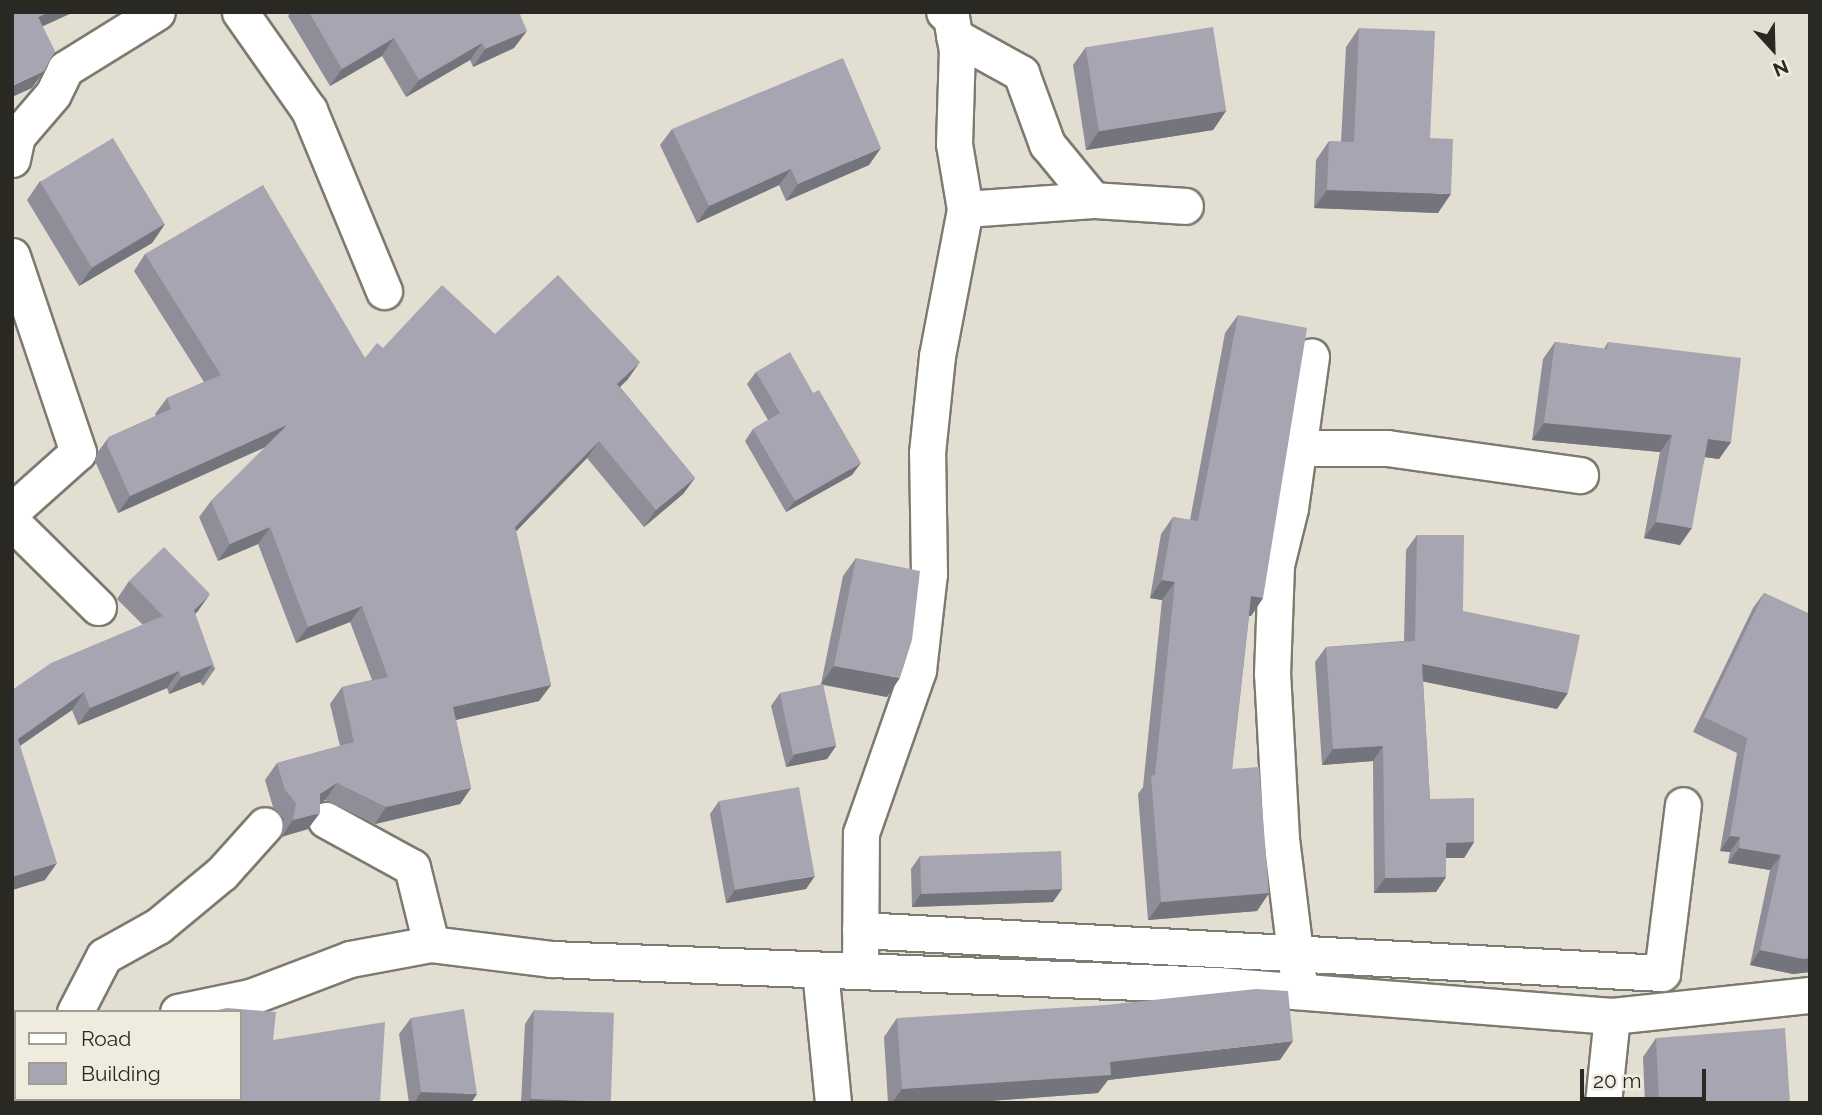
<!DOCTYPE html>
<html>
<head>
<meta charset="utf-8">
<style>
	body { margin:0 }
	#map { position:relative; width:1822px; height:1115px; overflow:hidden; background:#e2ded2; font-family:Raleway,sans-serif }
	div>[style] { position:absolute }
	.roads { filter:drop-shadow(2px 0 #7d7a6f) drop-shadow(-2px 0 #7d7a6f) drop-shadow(0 2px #7d7a6f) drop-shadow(0 -2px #7d7a6f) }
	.minor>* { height:35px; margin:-17.5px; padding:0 17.5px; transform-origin:17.5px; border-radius:17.5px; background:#fff }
	.wall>* { inset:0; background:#8f8e98 }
	.shaded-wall>* { inset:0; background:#74747c }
	.building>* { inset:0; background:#a6a5b1; transform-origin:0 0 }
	span { translate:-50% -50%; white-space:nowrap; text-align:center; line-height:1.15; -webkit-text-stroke:5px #efecdf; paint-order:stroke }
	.frame { position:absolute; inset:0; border:14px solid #292823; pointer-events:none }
	.legend { position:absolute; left:14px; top:1010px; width:228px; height:91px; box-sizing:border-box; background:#efecdf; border:2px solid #a09e94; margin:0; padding:9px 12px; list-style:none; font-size:21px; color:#292823 }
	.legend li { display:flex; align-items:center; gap:14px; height:35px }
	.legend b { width:35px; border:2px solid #a09e94 }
	.north { position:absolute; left:1738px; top:14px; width:70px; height:70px; -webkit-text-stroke:5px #efecdf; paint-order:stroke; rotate:158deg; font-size:19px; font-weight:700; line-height:28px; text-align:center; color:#292823 }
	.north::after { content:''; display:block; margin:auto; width:24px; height:32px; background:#292823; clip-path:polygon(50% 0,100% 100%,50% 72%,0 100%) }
	.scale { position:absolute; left:1580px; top:1069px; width:126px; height:32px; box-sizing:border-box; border:4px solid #292823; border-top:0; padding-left:9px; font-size:21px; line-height:24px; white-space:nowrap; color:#292823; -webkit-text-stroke:5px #efecdf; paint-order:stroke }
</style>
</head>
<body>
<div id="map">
	<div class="roads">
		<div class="minor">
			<i style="left:240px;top:12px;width:120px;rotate:54.9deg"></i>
			<i style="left:309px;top:110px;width:196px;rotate:67.5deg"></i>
			<i style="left:954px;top:36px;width:77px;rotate:28.9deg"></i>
			<i style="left:1021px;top:73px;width:76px;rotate:69.9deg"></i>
			<i style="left:1047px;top:144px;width:72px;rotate:50.6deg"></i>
			<i style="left:12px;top:159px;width:24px;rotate:-78deg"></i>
			<i style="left:17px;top:136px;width:55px;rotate:-49.4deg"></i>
			<i style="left:53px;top:94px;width:28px;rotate:-64deg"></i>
			<i style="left:65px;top:69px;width:108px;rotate:-31.8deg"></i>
			<i style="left:965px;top:209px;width:128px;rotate:-4deg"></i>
			<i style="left:1093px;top:200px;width:92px;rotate:3.7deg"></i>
			<i style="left:12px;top:256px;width:207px;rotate:71.4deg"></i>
			<i style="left:78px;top:452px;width:89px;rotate:138.2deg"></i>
			<i style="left:1296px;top:448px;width:91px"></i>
			<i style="left:1387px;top:448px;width:195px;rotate:8deg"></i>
			<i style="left:12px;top:522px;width:121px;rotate:44.7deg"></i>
			<i style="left:326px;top:820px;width:98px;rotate:28.7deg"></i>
			<i style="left:412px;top:867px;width:79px;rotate:76.1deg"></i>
			<i style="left:860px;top:930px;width:803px;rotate:3.07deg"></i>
			<i style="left:1662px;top:973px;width:169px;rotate:-82.9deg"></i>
			<i style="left:820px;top:970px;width:134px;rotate:84.4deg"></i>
			<i style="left:860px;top:971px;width:138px;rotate:-89.6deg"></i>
			<i style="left:861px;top:833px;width:173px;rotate:-70.7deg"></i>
			<i style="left:918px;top:670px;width:97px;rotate:-83.5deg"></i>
			<i style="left:929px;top:574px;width:121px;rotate:-90.9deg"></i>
			<i style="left:927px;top:453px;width:98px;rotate:-84.1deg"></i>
			<i style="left:937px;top:356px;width:150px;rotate:-79.2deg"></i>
			<i style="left:965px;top:209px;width:66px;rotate:-99.6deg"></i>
			<i style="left:954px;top:144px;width:93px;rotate:-88.2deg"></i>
			<i style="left:957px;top:51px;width:34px;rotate:-100deg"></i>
			<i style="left:951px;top:18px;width:9px;rotate:-139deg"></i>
			<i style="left:1298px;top:977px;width:140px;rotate:-97deg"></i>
			<i style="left:1281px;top:838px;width:164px;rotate:-93.1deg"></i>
			<i style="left:1272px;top:674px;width:109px;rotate:-87.9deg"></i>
			<i style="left:1276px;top:565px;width:59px;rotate:-76.2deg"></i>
			<i style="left:1290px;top:508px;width:153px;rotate:-82.1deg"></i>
			<i style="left:75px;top:1012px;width:63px;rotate:-62.6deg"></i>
			<i style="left:104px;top:956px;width:62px;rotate:-29.1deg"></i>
			<i style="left:158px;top:926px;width:83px;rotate:-39.6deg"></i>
			<i style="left:222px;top:873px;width:64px;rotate:-48.1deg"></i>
			<i style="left:178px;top:1012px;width:74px;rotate:-11.8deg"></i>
			<i style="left:250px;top:997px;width:107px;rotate:-20.8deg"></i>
			<i style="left:350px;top:959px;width:82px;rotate:-10.5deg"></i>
			<i style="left:431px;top:944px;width:121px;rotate:7.1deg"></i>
			<i style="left:551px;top:959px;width:667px;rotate:2.24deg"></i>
			<i style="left:1217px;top:985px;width:396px;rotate:4.5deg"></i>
			<i style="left:1612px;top:1016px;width:199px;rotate:-6.1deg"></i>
			<i style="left:12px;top:1030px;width:4px"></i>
			<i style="left:1603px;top:1103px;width:87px;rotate:-84.1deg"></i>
		</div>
	</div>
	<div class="wall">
		<i style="clip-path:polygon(291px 12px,519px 12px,514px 48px,473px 67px,470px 60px,406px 97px,382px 56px,330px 86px,288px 16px)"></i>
		<i style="clip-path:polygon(1359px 28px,1430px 138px,1438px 213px,1314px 208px,1316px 160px,1329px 141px,1341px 142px,1346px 47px)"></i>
		<i style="clip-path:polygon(1086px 47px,1226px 111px,1213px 130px,1086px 150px,1073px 65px)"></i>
		<i style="clip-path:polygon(672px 129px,869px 165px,786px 201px,779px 185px,697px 223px,660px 145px)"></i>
		<i style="clip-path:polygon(40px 181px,165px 224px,152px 243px,79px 286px,27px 200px)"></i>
		<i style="clip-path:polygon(145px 254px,365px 358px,383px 348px,495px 334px,628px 379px,620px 387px,695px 478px,683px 494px,644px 527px,587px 458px,516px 531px,551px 685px,539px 701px,456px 720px,471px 788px,460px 804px,375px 824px,325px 800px,320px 803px,308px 829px,281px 837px,284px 819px,273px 807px,265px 780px,277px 763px,340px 746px,330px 704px,342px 687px,372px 680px,350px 622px,296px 643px,258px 544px,218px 561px,199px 517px,211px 501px,266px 447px,118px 513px,95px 461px,97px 453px,109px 437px,156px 416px,155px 414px,167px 398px,204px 382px,134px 271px)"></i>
		<i style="clip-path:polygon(1238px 315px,1263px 598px,1251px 616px,1249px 616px,1232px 769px,1269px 893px,1257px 911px,1148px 920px,1138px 794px,1143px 787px,1162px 600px,1150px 598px,1161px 534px,1173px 517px,1190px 520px,1225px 333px)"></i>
		<i style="clip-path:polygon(1555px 342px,1604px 349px,1608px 342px,1731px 442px,1719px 459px,1705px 457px,1680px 545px,1644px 538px,1660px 452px,1532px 440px,1543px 359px)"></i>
		<i style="clip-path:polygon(756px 372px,813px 393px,852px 475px,786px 512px,745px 441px,753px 429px,768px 420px,747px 384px)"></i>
		<i style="clip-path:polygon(1417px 535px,1463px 611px,1557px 709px,1423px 681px,1430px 799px,1474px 842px,1464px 858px,1446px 858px,1446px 877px,1436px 892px,1374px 893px,1373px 761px,1322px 765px,1315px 662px,1326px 647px,1404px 641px,1406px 550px)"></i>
		<i style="clip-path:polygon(856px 558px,887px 697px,823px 685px,836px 746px,827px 759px,786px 767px,771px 706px,780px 693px,822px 685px,821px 684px,843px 576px)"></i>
		<i style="clip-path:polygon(129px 581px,198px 611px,195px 614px,215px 669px,203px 686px,200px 682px,169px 694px,167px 688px,78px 725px,72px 710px,20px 746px,45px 880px,12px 890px,12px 690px,143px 625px,117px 599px)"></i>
		<i style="clip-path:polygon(1764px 593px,1810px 614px,1810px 972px,1793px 974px,1750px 965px,1770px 870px,1728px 863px,1730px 852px,1720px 851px,1737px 753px,1693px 732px,1753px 608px)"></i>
		<i style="clip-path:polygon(719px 801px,806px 889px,726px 903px,710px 814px)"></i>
		<i style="clip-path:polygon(920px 856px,1053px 902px,912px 907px,911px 869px)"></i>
		<i style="clip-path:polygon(534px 1010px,610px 1103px,521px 1103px,525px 1024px)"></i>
		<i style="clip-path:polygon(411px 1018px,471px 1103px,409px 1103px,399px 1034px)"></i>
		<i style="clip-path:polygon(897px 1018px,1280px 1060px,1108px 1080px,1098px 1093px,962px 1103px,888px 1103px,884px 1037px)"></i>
		<i style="clip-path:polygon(1656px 1038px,1790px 1103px,1645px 1103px,1643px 1057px)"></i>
		<i style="clip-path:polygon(273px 1040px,380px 1103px,104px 1103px,104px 1099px,240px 1099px)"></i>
	</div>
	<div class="shaded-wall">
		<i style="clip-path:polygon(48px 12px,74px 12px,26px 34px,38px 17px)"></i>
		<i style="clip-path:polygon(527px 31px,514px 48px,473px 67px,485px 49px)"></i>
		<i style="clip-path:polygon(394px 38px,382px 56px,330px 86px,342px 69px)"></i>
		<i style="clip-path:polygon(482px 43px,470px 60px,406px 97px,419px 80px)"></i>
		<i style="clip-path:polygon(44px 71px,32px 88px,12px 97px,12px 86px)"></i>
		<i style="clip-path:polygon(1226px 111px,1213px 130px,1086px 150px,1099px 131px)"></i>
		<i style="clip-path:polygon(881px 148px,869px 165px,786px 201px,798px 184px)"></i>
		<i style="clip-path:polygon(791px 169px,779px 185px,697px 223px,709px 206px)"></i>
		<i style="clip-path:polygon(1327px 190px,1451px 194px,1438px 213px,1314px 208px)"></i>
		<i style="clip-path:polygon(165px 224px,152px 243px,79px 286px,92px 268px)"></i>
		<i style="clip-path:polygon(640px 362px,628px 379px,606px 400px,617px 384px)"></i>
		<i style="clip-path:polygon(1544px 423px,1672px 435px,1660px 452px,1532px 440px)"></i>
		<i style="clip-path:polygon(287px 425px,276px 442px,118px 513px,130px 496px)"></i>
		<i style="clip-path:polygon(1708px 439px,1731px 442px,1719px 459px,1697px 456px)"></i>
		<i style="clip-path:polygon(599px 441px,587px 458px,504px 544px,515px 527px)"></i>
		<i style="clip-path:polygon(861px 463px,852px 475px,786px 512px,795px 501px)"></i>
		<i style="clip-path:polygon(695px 478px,683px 494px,644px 527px,656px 510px)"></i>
		<i style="clip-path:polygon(1656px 522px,1692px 528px,1680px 545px,1644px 538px)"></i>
		<i style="clip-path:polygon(270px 527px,258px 544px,218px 561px,230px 544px)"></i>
		<i style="clip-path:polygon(1162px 580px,1175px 582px,1162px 600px,1150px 598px)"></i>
		<i style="clip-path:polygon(210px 594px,198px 611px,182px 627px,194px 610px)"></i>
		<i style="clip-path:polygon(1251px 596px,1263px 598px,1251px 616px,1239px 614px)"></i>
		<i style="clip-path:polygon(362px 606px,350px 622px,296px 643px,308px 627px)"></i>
		<i style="clip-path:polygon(1422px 664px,1568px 693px,1557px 709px,1411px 679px)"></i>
		<i style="clip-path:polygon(212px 665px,200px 682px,169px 694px,181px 677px)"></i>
		<i style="clip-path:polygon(834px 666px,900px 678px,887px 697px,821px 684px)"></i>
		<i style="clip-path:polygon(179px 671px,167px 688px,78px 725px,90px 708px)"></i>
		<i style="clip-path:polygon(551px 685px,539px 701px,442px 723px,453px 707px)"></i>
		<i style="clip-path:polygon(84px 692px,72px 710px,12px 751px,18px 739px)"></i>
		<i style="clip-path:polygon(836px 746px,827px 759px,786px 767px,795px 754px)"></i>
		<i style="clip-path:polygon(1383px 746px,1373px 761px,1322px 765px,1333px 749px)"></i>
		<i style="clip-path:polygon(337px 783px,325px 800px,308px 811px,320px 794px)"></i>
		<i style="clip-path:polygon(471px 788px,460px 804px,375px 824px,386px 807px)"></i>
		<i style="clip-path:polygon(320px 813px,308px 829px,281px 837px,293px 820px)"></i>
		<i style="clip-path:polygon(1730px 836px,1740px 837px,1730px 852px,1720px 851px)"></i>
		<i style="clip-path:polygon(1474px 842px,1464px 858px,1435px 858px,1446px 843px)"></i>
		<i style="clip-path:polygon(1739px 848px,1781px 855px,1770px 870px,1728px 863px)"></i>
		<i style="clip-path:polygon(57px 863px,45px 880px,12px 890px,12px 877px)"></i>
		<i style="clip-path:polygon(815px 876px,806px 889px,726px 903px,735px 890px)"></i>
		<i style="clip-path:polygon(1446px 877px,1436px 892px,1374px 893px,1385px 878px)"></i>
		<i style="clip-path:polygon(1062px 889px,1053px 902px,912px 907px,921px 893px)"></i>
		<i style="clip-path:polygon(1269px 893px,1257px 911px,1148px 920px,1161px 902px)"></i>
		<i style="clip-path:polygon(1760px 950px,1810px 958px,1810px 972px,1793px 974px,1750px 965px)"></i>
		<i style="clip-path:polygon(1293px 1041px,1280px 1060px,1108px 1080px,1098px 1093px,962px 1103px,892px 1103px,902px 1089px,1110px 1062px)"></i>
		<i style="clip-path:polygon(421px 1092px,477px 1094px,471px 1103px,414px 1103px)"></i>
		<i style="clip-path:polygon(530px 1099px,610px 1102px,528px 1103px)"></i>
	</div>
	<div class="building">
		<i style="clip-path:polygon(12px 12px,48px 12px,38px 17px,55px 51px,44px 71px,12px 86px)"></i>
		<i style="clip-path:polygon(309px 12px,519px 12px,527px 31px,485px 49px,482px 43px,419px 80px,394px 38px,342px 69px)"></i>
		<i style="left:1213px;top:27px;width:85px;height:129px;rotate:81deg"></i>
		<i style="clip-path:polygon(1359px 28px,1435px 31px,1430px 138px,1453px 139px,1451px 194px,1327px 190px,1329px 141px,1354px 142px)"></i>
		<i style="clip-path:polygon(843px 58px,881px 148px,798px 184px,791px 169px,709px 206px,672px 129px)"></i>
		<i style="left:113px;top:138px;width:100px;height:85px;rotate:59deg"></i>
		<i style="clip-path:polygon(263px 185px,365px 358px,377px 343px,383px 348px,442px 285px,495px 334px,558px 275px,640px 362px,617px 384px,695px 478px,656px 510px,599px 441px,515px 527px,551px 685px,453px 707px,471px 788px,386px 807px,337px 783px,320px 794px,320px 813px,293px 820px,296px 803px,285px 790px,277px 763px,354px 742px,342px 687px,388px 677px,362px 606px,308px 627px,270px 527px,230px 544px,211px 501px,287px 425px,130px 496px,107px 445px,109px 437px,171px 409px,167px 398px,221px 375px,145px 254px)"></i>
		<i style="clip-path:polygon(1238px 315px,1307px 328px,1263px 598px,1251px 596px,1232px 769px,1259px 767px,1269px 893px,1161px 902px,1151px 776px,1155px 775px,1175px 582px,1162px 580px,1173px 517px,1198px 521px)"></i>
		<i style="clip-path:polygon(1555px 342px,1607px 349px,1608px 342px,1741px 358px,1731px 442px,1708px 439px,1692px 528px,1656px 522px,1672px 435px,1544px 423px)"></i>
		<i style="clip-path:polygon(790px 352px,813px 393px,819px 390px,861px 463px,795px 501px,753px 429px,780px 413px,756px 372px)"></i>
		<i style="clip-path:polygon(1417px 535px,1464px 535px,1463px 611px,1580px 635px,1568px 693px,1422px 664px,1430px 799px,1474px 798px,1474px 842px,1446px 843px,1446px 877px,1385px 878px,1383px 746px,1333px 749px,1326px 647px,1415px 641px)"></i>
		<i style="clip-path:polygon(164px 547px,210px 594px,194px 610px,215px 669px,212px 665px,181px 677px,179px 671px,90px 708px,84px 692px,18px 739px,57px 863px,12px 877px,12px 690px,51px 663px,163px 616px,129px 581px)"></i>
		<i style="clip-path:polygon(856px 558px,920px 571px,912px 640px,900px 678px,834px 666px)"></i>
		<i style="clip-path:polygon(1764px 593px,1810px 614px,1810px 958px,1803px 959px,1760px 950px,1781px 855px,1739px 848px,1740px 837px,1730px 836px,1747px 738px,1704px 717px)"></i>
		<i style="left:823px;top:684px;width:63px;height:44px;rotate:78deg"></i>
		<i style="left:799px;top:787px;width:90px;height:81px;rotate:80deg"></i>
		<i style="left:1061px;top:851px;width:38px;height:141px;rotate:88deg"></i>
		<i style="clip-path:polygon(1256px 989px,1288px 991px,1293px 1041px,1110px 1062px,1111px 1075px,902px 1089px,897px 1018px,1106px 1005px)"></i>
		<i style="clip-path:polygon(227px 1008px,276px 1012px,273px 1040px,385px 1022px,380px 1103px,117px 1103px,117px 1099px,240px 1099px,240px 1012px,208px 1012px)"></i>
		<i style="clip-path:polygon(464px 1009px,477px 1094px,421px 1092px,411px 1018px)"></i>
		<i style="left:534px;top:1010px;width:80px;height:89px;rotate:2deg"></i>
		<i style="clip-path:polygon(1785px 1028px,1790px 1103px,1659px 1103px,1656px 1038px)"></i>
	</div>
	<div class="frame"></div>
	<ul class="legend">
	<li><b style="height:9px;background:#fff"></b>Road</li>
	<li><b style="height:19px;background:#a6a5b1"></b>Building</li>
	</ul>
	<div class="north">N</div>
	<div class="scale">20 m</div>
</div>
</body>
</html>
